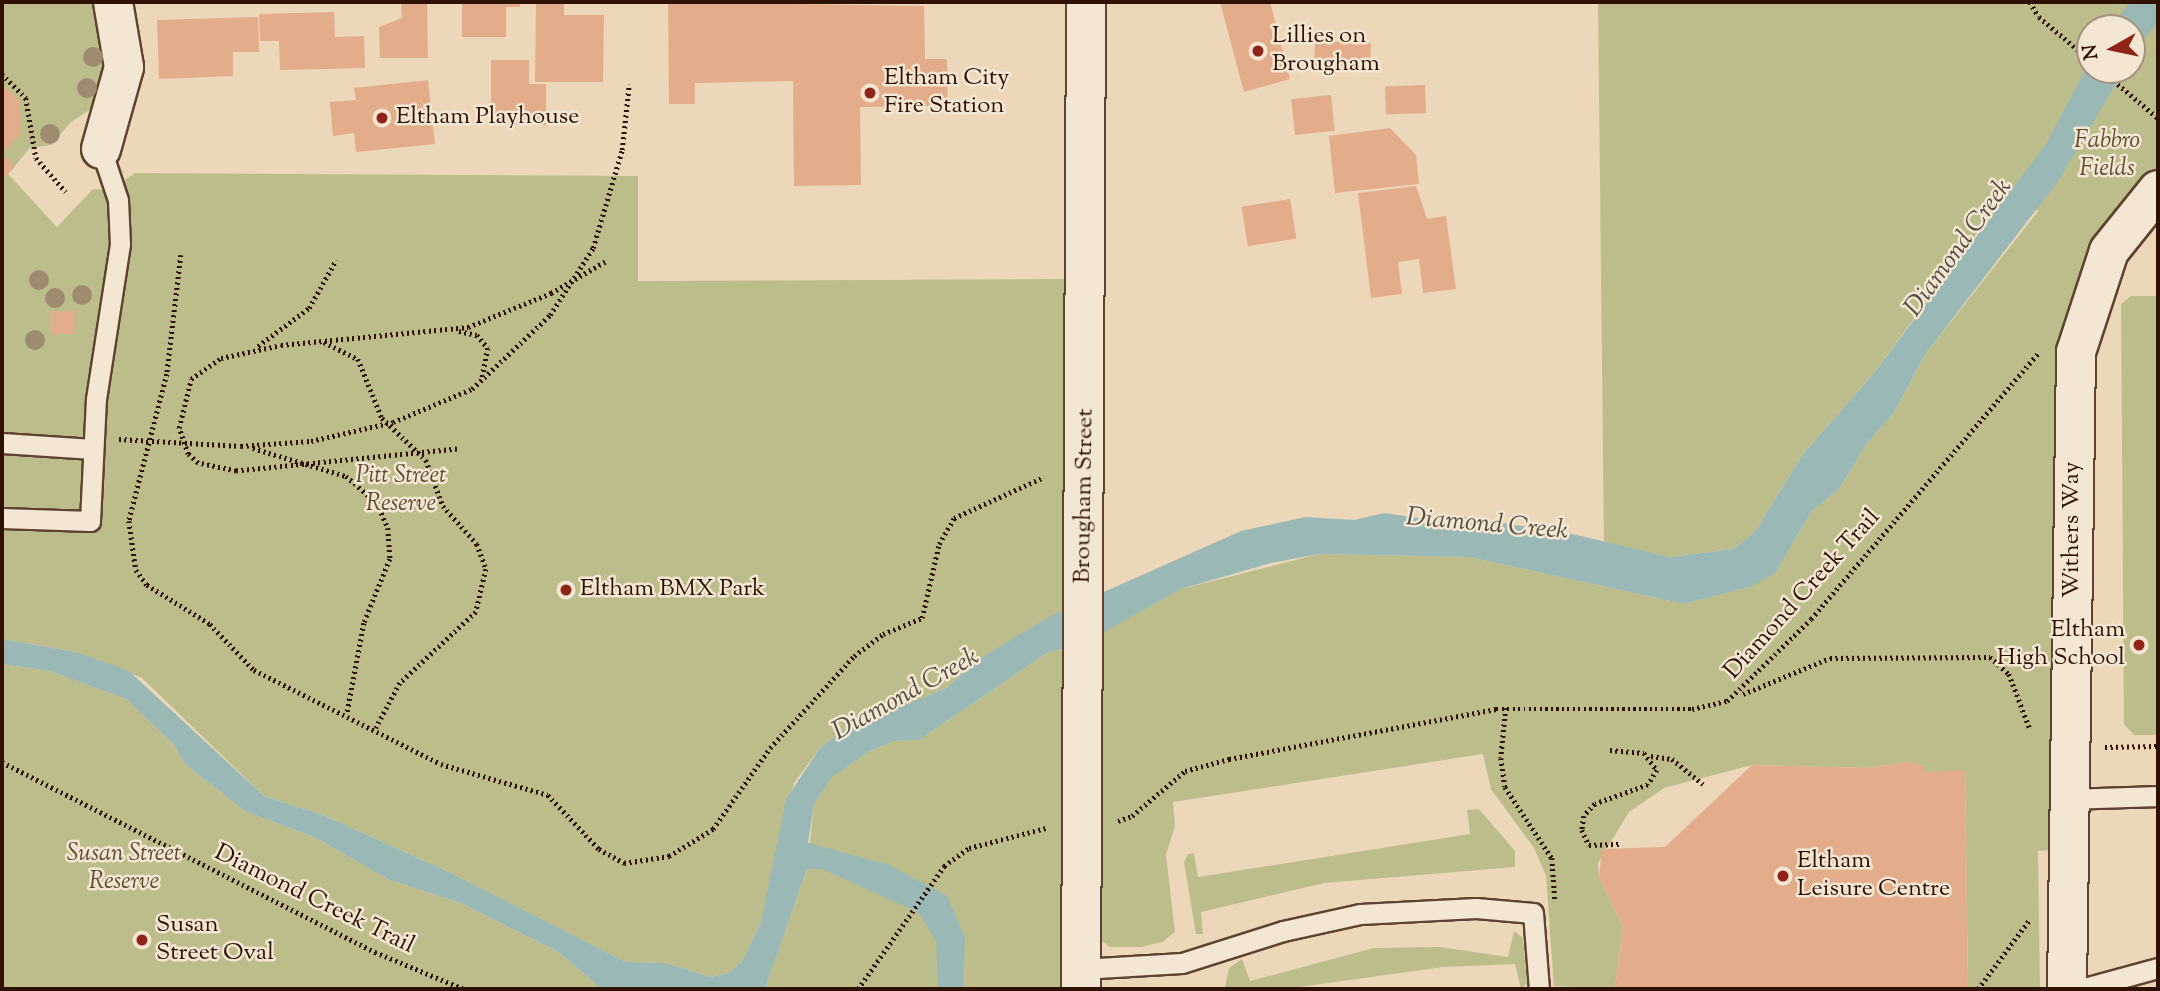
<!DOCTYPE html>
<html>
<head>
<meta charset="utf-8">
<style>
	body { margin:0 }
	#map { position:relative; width:2160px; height:991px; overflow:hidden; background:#ecd8b9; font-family:"Sorts Mill Goudy",serif }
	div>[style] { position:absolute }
	.green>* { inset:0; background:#bdbd8c }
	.water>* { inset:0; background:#9ab9b6 }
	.building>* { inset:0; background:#e3ac8a; transform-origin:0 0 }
	.path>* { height:4.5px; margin-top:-2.25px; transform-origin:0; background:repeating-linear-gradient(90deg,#2e1103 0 2px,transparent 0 5.5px) }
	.roads { filter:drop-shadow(2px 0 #5e4330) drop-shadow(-2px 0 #5e4330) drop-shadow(0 2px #5e4330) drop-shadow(0 -2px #5e4330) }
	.service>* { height:19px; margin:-9.5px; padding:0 9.5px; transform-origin:9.5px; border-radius:9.5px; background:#f3e6d2 }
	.minor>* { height:38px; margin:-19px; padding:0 19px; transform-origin:19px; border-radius:19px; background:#f3e6d2 }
	.trees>* { width:20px; height:20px; margin:-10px; border-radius:50%; background:#9f8c6f }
	.dots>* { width:19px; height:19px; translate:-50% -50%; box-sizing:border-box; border:4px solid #f3e6d2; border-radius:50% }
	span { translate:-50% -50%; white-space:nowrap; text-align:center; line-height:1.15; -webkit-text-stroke:5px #f3e6d2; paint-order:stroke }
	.poi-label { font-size:24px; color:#2e1103 }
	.left { translate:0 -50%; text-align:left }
	.right { translate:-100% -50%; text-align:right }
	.park-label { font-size:24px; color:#604d33; font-style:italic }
	.street-label { font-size:24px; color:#2e1103 }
	.water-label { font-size:26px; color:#544c42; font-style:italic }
	.frame { position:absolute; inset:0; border:4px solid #2e1103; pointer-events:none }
	.north { position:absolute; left:2076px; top:14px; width:70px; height:70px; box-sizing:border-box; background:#f3e6d2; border:2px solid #a4917f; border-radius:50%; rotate:261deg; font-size:19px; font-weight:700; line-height:28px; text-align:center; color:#2e1103 }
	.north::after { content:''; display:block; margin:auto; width:24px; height:32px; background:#8f2418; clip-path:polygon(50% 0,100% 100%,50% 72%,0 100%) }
</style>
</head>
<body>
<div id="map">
	<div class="green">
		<i style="clip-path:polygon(2px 2px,95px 2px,108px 53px,100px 103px,71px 122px,51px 145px,30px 148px,8px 174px,57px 227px,93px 189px,110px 190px,135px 173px,638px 176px,638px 281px,1072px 279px,1068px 610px,976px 661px,946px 688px,845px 729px,820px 748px,794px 783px,761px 922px,741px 963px,728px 973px,711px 977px,666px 963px,626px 962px,451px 873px,323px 815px,264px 796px,142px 678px,76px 652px,2px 639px)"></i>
		<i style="clip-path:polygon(evenodd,1598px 2px,2158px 2px,2158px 177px,2083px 276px,2065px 327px,2050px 850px,2038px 851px,2040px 989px,1968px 989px,1965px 771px,1924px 772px,1924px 766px,1908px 762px,1868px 768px,1752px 765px,1664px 788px,1629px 812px,1598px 863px,1599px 877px,1623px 926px,1615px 989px,1554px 986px,1546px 876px,1534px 848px,1491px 789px,1483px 754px,1173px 802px,1175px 826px,1166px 855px,1175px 932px,1162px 942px,1141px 947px,1110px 947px,1102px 941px,1094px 636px,1181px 589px,1319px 554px,1469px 557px,1684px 604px,1750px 587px,1792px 545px,1812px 511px,1839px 489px,1866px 445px,1895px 411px,1924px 356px,2039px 210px,1988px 218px,1874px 373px,1803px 454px,1754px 533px,1733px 549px,1669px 557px,1604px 543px,1598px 2px,2090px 28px,2132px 28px,2132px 70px,2090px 70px,2090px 28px)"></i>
		<i style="clip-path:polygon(2131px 296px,2158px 296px,2158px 735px,2134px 735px,2124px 724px,2121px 304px)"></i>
		<i style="clip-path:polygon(1073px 646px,1065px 989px,765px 989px,807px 869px,814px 805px,830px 778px,870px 751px,894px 741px,919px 740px,1047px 653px)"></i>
		<i style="clip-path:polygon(2px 664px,49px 671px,126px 699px,173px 744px,186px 765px,245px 811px,316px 838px,387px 879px,463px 904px,560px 953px,599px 987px,611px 989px,2px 989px)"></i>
		<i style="clip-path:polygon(1479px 809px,1515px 851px,1515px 867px,1324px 883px,1201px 912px,1203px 934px,1196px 934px,1184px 862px,1188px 854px,1194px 853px,1198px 877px,1382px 848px,1470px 834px,1467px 810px)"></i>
		<i style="clip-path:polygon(1514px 931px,1523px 938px,1527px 983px,1521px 989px,1515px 964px,1443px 967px,1285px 989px,1225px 987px,1229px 968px,1242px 959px,1250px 981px,1374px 948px,1440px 947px,1508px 957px)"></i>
	</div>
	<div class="water">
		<i style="clip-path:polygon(2130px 2px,2158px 2px,2158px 21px,2132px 56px,2132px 28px,2110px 28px)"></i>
		<i style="clip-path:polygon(2090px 61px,2090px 70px,2124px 70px,2059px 180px,1924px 356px,1895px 411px,1866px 445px,1839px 489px,1812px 511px,1775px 573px,1750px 587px,1684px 604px,1469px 557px,1319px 554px,1271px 563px,1181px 589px,1084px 643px,1047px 653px,919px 740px,894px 741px,870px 751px,831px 778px,814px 805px,808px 843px,889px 865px,947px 896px,965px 937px,963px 989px,938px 989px,936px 941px,919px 913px,822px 869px,807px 869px,765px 989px,599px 987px,560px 953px,463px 904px,387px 879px,316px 838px,245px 811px,186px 765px,173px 744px,126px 699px,49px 671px,2px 664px,2px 639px,76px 652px,129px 671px,264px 796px,323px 815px,451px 873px,626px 962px,666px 963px,711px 977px,728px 973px,741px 963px,761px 922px,786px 799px,820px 748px,845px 729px,946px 688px,976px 661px,1050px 616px,1241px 531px,1305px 517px,1354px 520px,1384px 513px,1425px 519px,1453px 515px,1577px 535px,1669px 557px,1733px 549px,1754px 533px,1803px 454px,1874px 373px,2046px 144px)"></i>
	</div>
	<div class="building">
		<i style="clip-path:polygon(401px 2px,427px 2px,428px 58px,380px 58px,379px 27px,402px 18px)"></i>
		<i style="clip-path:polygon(462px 2px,520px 2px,520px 7px,506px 7px,506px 37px,462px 37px)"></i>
		<i style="clip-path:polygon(536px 2px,564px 2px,564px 15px,604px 15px,603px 82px,535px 82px)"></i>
		<i style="clip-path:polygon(668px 2px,924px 6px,925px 59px,947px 59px,948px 106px,860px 107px,861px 185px,794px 186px,793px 81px,695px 83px,695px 104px,669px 104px)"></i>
		<i style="clip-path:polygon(1220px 2px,1270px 2px,1290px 79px,1244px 92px)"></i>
		<i style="clip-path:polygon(334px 12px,335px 37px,364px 36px,365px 68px,280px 70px,279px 41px,260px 41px,259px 14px)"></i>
		<i style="clip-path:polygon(258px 17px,259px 52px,233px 52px,233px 76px,159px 79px,157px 20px)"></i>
		<i style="left:1315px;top:41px;width:56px;height:27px;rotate:2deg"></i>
		<i style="clip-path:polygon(491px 60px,529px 60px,529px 84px,546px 84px,546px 125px,491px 125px)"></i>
		<i style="clip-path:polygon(428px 80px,435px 144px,356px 152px,354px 133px,333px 136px,330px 102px,356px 100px,354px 88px)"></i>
		<i style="clip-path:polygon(2px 84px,20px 101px,20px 134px,2px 153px)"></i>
		<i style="left:1425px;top:85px;width:28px;height:40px;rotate:88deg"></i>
		<i style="left:1331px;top:95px;width:36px;height:40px;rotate:84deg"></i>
		<i style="clip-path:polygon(1390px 128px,1416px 155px,1419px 184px,1335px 193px,1329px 136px)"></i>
		<i style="clip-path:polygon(2px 154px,15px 167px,2px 180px)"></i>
		<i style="clip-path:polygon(1416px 186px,1427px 219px,1446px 216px,1456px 289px,1423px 293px,1419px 259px,1398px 262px,1402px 294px,1371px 298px,1358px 193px)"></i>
		<i style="left:1290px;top:199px;width:40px;height:49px;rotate:81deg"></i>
		<i style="left:51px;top:311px;width:24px;height:23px"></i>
		<i style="clip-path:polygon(1908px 762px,1924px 766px,1924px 772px,1965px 770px,1968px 989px,1615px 989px,1623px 926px,1599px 877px,1602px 849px,1665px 847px,1752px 765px,1868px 768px)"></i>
	</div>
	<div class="path">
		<i style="left:2030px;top:2px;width:17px;rotate:59deg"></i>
		<i style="left:2039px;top:17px;width:67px;rotate:40.1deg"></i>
		<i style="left:2101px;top:70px;width:75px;rotate:40.1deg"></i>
		<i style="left:2px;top:74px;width:34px;rotate:45deg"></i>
		<i style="left:26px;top:98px;width:61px;rotate:80.5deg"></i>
		<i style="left:36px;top:158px;width:45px;rotate:48.6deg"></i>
		<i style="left:181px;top:255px;width:120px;rotate:96.7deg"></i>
		<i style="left:167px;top:374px;width:152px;rotate:104.5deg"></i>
		<i style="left:129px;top:521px;width:49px;rotate:81.9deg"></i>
		<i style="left:136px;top:570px;width:19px;rotate:54deg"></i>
		<i style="left:147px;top:585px;width:74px;rotate:31.8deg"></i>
		<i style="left:210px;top:624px;width:64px;rotate:46.3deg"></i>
		<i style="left:254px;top:670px;width:209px;rotate:26.7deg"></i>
		<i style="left:441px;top:764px;width:111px;rotate:16.2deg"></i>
		<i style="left:548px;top:795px;width:74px;rotate:46.6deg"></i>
		<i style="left:599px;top:849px;width:29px;rotate:29deg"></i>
		<i style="left:624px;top:863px;width:46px;rotate:-8.8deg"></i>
		<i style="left:669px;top:856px;width:52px;rotate:-31.5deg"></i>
		<i style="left:713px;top:829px;width:99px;rotate:-54.9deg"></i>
		<i style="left:770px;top:748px;width:125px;rotate:-47.6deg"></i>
		<i style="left:854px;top:656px;width:36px;rotate:-37deg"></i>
		<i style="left:883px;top:634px;width:42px;rotate:-22.3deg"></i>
		<i style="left:922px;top:618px;width:76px;rotate:-77.1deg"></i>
		<i style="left:939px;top:544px;width:30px;rotate:-60deg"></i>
		<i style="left:954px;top:518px;width:99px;rotate:-24.5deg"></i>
		<i style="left:459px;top:331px;width:18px;rotate:13deg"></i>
		<i style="left:477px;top:335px;width:17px;rotate:50deg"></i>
		<i style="left:488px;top:348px;width:32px;rotate:101deg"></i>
		<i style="left:324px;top:342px;width:38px;rotate:27deg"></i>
		<i style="left:358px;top:359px;width:64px;rotate:67.9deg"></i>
		<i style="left:382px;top:418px;width:61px;rotate:43.7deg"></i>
		<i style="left:426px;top:460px;width:49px;rotate:69.7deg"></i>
		<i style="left:443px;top:506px;width:51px;rotate:48.2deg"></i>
		<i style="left:477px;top:544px;width:27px;rotate:70deg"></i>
		<i style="left:486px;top:569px;width:44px;rotate:103.1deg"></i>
		<i style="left:476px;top:612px;width:104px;rotate:136.9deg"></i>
		<i style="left:400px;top:683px;width:51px;rotate:118.1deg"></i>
		<i style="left:258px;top:346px;width:64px;rotate:-36.7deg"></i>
		<i style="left:309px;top:308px;width:55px;rotate:-60.6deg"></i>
		<i style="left:119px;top:439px;width:122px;rotate:3.3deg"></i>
		<i style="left:241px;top:446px;width:70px;rotate:-4.1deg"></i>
		<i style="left:311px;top:441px;width:84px;rotate:-13deg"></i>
		<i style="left:393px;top:422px;width:86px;rotate:-22.7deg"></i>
		<i style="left:472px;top:389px;width:108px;rotate:-43.5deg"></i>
		<i style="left:550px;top:315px;width:80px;rotate:-57.3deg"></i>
		<i style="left:593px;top:248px;width:102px;rotate:-73.5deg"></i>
		<i style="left:622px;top:150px;width:66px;rotate:-83.9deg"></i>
		<i style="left:253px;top:448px;width:97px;rotate:16.8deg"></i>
		<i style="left:346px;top:476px;width:41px;rotate:41.1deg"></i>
		<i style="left:377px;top:503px;width:27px;rotate:66deg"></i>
		<i style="left:388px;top:528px;width:31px;rotate:86deg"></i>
		<i style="left:390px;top:559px;width:69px;rotate:112.1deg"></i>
		<i style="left:364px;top:623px;width:93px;rotate:100.6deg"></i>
		<i style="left:457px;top:449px;width:222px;rotate:174.3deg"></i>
		<i style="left:236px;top:471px;width:39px;rotate:-168deg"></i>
		<i style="left:198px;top:463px;width:13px;rotate:-138deg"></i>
		<i style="left:188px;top:454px;width:28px;rotate:-109deg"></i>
		<i style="left:179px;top:428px;width:50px;rotate:-76.2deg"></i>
		<i style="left:191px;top:379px;width:37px;rotate:-35deg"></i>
		<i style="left:221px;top:358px;width:61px;rotate:-12.2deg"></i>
		<i style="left:281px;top:345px;width:188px;rotate:-5.5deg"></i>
		<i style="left:468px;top:327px;width:90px;rotate:-22.3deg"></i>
		<i style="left:551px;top:293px;width:64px;rotate:-30.2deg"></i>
		<i style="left:1743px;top:694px;width:94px;rotate:-22.5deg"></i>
		<i style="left:1830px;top:658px;width:160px;rotate:-0.4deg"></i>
		<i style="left:1990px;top:657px;width:25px;rotate:42deg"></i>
		<i style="left:2009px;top:674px;width:59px;rotate:69.1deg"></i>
		<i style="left:1506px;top:708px;width:50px;rotate:95.7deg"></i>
		<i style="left:1501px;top:758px;width:29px;rotate:82deg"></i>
		<i style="left:1505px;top:787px;width:85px;rotate:56.5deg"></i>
		<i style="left:1552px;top:858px;width:42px;rotate:85.9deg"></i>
		<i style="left:2105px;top:747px;width:53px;rotate:-1.1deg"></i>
		<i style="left:1610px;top:750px;width:34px;rotate:5deg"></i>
		<i style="left:1644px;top:753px;width:21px;rotate:53deg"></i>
		<i style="left:1657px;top:770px;width:17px;rotate:121deg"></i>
		<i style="left:1648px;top:785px;width:56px;rotate:160.3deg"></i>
		<i style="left:1595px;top:804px;width:16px;rotate:133deg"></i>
		<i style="left:1584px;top:816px;width:14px;rotate:98deg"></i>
		<i style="left:1582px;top:830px;width:17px;rotate:65deg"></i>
		<i style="left:1589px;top:845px;width:33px;rotate:-2deg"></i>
		<i style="left:1651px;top:756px;width:21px;rotate:8deg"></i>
		<i style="left:1672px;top:759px;width:40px;rotate:39deg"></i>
		<i style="left:2px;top:762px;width:419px;rotate:27deg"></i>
		<i style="left:375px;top:952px;width:96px;rotate:22.6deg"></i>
		<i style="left:1118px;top:821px;width:15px;rotate:-20deg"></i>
		<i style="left:1132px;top:816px;width:70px;rotate:-40.3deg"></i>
		<i style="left:1185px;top:771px;width:46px;rotate:-15.3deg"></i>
		<i style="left:1229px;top:759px;width:272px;rotate:-10.6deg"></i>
		<i style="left:1496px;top:709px;width:196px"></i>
		<i style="left:1692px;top:709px;width:36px;rotate:-13deg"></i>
		<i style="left:1727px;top:701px;width:117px;rotate:-44.3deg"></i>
		<i style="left:1811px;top:619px;width:351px;rotate:-49.5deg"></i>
		<i style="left:858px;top:989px;width:150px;rotate:-55deg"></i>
		<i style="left:944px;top:866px;width:31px;rotate:-36deg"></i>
		<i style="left:969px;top:848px;width:80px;rotate:-14.6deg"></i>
		<i style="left:1978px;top:989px;width:87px;rotate:-53.4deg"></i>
	</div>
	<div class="roads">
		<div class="service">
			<i style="left:2px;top:443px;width:91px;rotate:3.8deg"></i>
			<i style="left:2px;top:518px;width:88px;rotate:2deg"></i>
			<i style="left:90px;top:521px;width:122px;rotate:-87.2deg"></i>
			<i style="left:96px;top:399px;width:157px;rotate:-81.2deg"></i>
			<i style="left:120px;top:244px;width:44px;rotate:-92.6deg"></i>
			<i style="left:118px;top:200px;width:54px;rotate:-108.4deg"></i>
			<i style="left:2068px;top:799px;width:90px;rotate:-1.9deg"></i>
			<i style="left:1081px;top:969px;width:101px;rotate:-3.4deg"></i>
			<i style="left:1182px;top:963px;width:106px;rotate:-17.6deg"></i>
			<i style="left:1283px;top:931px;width:79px;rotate:-12.4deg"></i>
			<i style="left:1360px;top:914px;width:116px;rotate:-3deg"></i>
			<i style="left:1476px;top:908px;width:57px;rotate:5deg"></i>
			<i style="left:1533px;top:913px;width:76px;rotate:85.5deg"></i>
			<i style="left:2081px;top:989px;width:80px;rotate:-15.3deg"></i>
		</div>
		<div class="minor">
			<i style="left:101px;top:149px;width:85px;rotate:-74.3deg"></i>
			<i style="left:124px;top:67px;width:66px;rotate:-99.6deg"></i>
			<i style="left:1081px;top:989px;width:987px;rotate:-89.71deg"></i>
			<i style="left:2067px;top:989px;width:637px;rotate:-89.19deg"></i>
			<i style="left:2076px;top:352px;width:106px;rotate:-71.9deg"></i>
			<i style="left:2109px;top:251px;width:78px;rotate:-51.2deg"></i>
		</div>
	</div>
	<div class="trees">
		<i style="left:93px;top:57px"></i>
		<i style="left:87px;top:88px"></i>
		<i style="left:50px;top:134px"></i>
		<i style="left:39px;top:280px"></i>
		<i style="left:82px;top:295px"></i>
		<i style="left:55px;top:298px"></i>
		<i style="left:35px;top:340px"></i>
	</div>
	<div class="dots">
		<i style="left:1258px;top:51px;background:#8f2418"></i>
		<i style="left:870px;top:93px;background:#8f2418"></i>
		<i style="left:382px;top:118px;background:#8f2418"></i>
		<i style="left:566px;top:590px;background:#8f2418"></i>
		<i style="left:2139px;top:645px;background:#8f2418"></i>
		<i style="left:1783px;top:876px;background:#8f2418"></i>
		<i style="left:142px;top:940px;background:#8f2418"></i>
	</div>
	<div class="poi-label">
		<span class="left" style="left:1272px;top:51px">Lillies on<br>Brougham</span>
		<span class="left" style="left:884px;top:93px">Eltham City<br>Fire Station</span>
		<span class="left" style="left:396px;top:118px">Eltham Playhouse</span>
		<span class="left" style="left:580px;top:590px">Eltham BMX Park</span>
		<span class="right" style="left:2125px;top:645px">Eltham<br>High School</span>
		<span class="left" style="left:1797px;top:876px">Eltham<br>Leisure Centre</span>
		<span class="left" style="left:156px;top:940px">Susan<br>Street Oval</span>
	</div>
	<div class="park-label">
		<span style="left:2107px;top:156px">Fabbro<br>Fields</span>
		<span style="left:401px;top:491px">Pitt Street<br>Reserve</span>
		<span style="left:124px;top:869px">Susan Street<br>Reserve</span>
	</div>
	<div class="street-label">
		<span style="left:1085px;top:496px;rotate:-89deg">Brougham Street</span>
		<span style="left:2073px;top:530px;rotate:-90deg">Withers Way</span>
		<span style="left:1803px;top:595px;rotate:-48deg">Diamond Creek Trail</span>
		<span style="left:314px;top:900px;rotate:26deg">Diamond Creek Trail</span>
	</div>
	<div class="water-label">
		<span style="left:1959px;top:248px;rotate:-54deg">Diamond Creek</span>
		<span style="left:1487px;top:525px;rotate:5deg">Diamond Creek</span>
		<span style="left:906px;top:695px;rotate:-29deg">Diamond Creek</span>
	</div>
	<div class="frame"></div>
	<div class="north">N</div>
</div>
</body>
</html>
